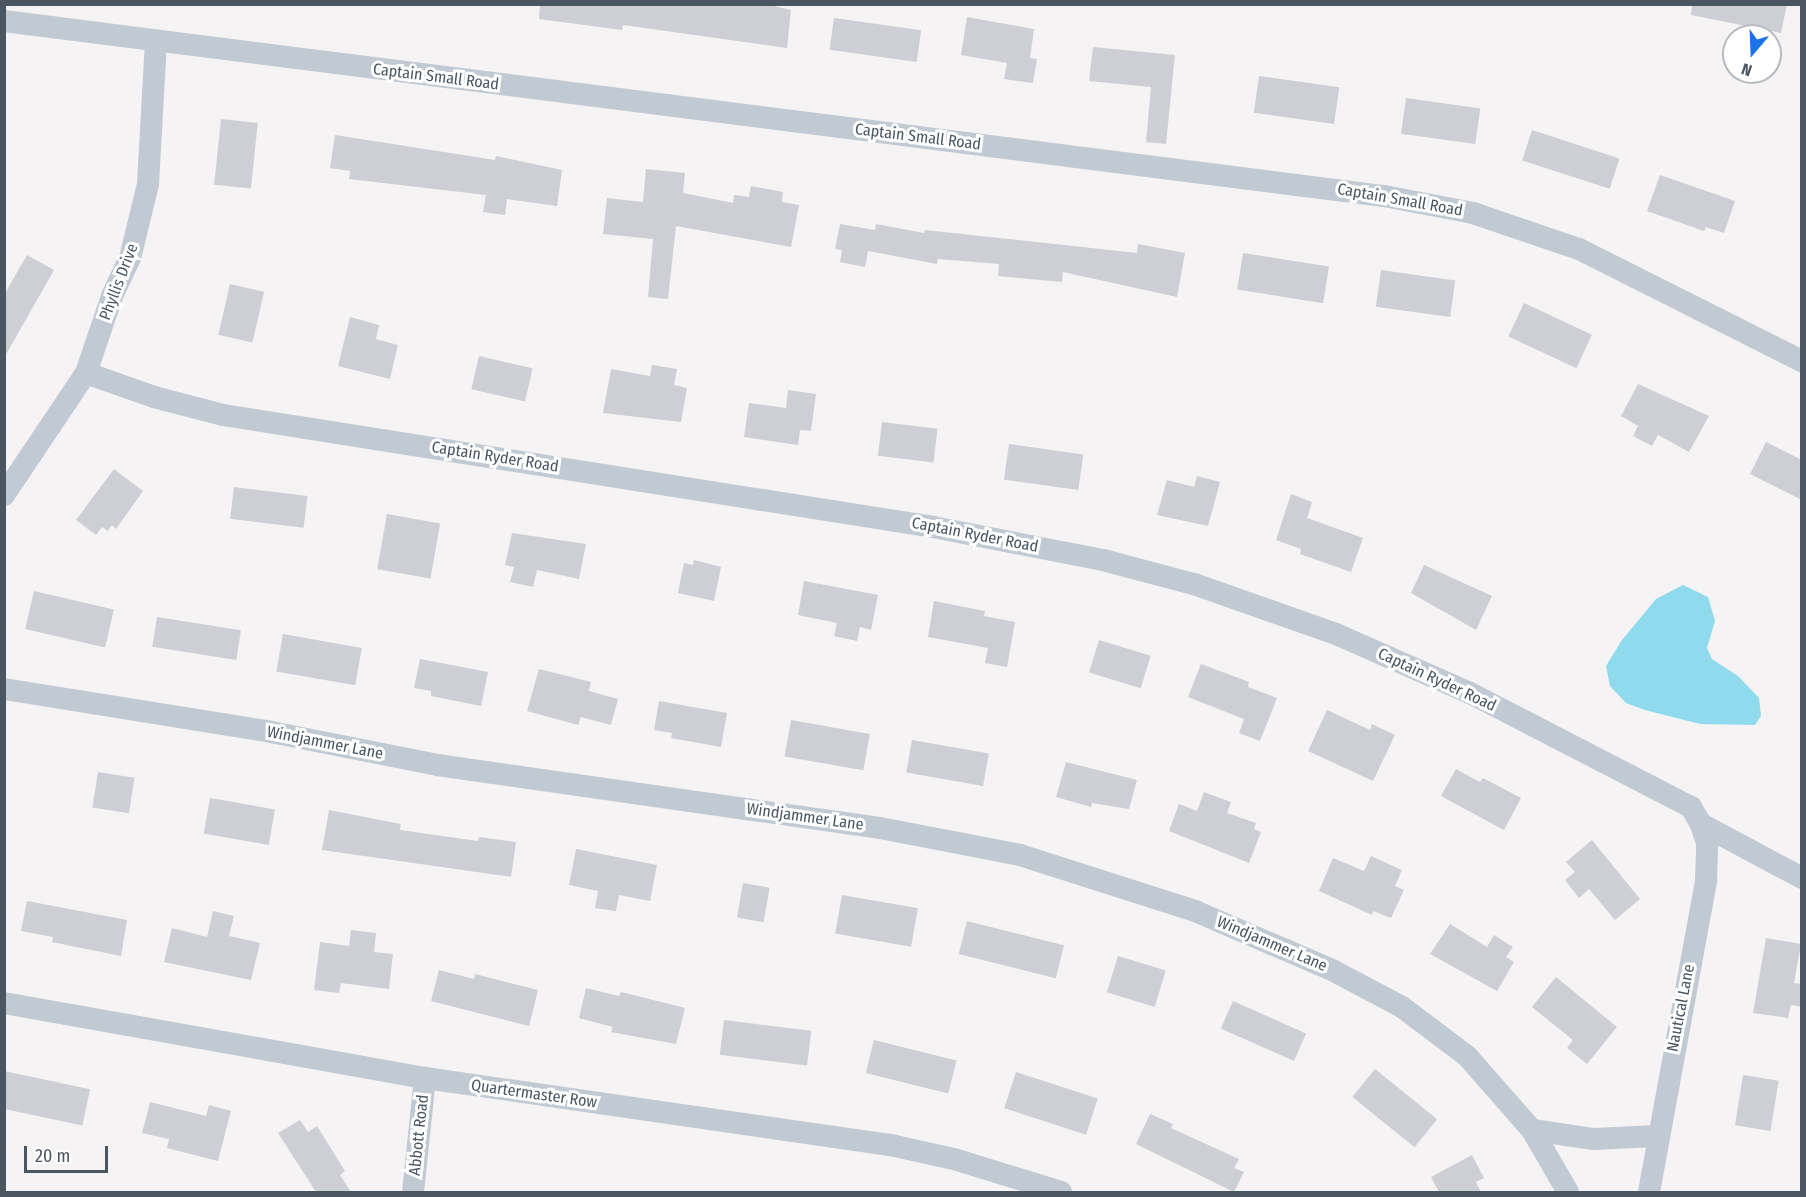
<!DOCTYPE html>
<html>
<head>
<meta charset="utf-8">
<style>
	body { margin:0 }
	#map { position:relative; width:1806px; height:1197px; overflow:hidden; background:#f5f3f3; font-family:"Fira Sans Condensed",sans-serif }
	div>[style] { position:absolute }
	.water>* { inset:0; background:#90daee }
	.building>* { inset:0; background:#cdcfd5; transform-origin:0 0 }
	.minor>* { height:22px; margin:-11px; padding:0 11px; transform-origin:11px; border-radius:11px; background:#c1cad2 }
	span { translate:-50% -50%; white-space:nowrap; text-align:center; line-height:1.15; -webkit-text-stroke:6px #fff; paint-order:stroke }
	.street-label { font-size:16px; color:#4a5661 }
	.frame { position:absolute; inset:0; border:6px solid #4a5661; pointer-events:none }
	.north { position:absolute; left:1722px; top:24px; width:60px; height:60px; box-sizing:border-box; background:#fff; border:2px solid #b7bbc0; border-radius:50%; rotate:199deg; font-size:16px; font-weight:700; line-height:24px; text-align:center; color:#4a5661 }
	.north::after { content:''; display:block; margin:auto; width:21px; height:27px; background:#1a73e8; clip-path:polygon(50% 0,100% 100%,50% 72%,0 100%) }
	.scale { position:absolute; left:24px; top:1146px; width:84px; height:27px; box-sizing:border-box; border:3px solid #4a5661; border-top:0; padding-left:8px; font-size:18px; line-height:21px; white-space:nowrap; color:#4a5661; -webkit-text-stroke:4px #fff; paint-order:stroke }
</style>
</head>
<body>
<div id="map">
	<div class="water">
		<i style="clip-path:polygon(1683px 585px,1708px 597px,1715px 621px,1707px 648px,1712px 659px,1738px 676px,1759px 698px,1761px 716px,1755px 725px,1700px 724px,1645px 710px,1626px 703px,1610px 686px,1606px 666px,1622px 640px,1656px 599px)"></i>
	</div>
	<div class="building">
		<i style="clip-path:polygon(540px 4px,765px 4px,791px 10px,787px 48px,623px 25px,622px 30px,539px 19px)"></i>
		<i style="clip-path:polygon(1692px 4px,1787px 4px,1781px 33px,1691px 15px)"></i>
		<i style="clip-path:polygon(967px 17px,1034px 29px,1030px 58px,1037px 59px,1033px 83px,1004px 79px,1007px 63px,961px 55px)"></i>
		<i style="left:834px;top:18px;width:88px;height:32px;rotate:8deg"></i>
		<i style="clip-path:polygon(1093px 47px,1175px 55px,1166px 144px,1146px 142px,1151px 87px,1089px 81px)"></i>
		<i style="left:1259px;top:76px;width:81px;height:37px;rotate:8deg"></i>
		<i style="left:1406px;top:98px;width:75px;height:36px;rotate:8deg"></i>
		<i style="left:221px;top:119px;width:37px;height:66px;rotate:6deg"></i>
		<i style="left:1532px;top:130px;width:92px;height:32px;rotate:18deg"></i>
		<i style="clip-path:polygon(335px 135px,495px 160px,496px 156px,562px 170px,557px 206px,507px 199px,505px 215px,483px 212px,486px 195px,349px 179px,350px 171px,330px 168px)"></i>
		<i style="clip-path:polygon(646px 169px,685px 173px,683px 193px,733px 203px,734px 195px,749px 197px,751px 186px,783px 192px,782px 202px,799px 205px,791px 247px,676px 226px,668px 299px,648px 297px,653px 239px,603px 234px,607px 198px,643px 202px)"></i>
		<i style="clip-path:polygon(1660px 175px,1735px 201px,1724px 233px,1706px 227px,1704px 231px,1647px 211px)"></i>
		<i style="clip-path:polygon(840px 224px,875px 230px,876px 224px,924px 233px,925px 230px,1137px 253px,1138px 244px,1185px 253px,1177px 297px,1063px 272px,1062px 282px,998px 276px,999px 264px,938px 259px,937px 264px,868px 251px,865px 267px,840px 262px,842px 250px,835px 249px)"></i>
		<i style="left:1243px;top:253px;width:87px;height:37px;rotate:9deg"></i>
		<i style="clip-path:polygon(27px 255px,54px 270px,4px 358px,4px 295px)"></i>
		<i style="left:1381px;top:270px;width:75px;height:37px;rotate:8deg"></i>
		<i style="left:230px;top:284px;width:35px;height:52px;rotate:13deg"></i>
		<i style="left:1524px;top:303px;width:75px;height:37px;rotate:25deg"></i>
		<i style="clip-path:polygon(350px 317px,379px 325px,376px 339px,398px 345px,390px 379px,338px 366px)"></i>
		<i style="left:479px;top:356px;width:55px;height:34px;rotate:13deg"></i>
		<i style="clip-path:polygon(652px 365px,677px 369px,674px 385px,687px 388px,681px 422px,603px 413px,611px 369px,650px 376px)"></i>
		<i style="clip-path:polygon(1638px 384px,1709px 416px,1689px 452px,1658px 435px,1652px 446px,1633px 436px,1638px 426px,1621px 416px)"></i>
		<i style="clip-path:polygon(788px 390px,816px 394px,811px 431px,800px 430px,798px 445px,744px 437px,749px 403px,786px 408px)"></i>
		<i style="left:882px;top:422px;width:56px;height:34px;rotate:7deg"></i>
		<i style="clip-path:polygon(1766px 442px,1802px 460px,1802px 500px,1750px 474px)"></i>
		<i style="left:1009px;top:444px;width:75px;height:36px;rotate:8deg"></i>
		<i style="clip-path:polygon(114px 469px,143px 491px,116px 529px,112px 525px,108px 531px,102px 527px,96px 535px,76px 520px)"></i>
		<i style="clip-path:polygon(1197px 476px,1220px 482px,1208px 526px,1157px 515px,1167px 480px,1194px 487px)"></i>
		<i style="left:234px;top:487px;width:74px;height:32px;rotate:7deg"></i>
		<i style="clip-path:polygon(1291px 494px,1312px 502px,1307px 518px,1363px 538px,1351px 572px,1300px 554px,1301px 549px,1276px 540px)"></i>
		<i style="left:387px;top:514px;width:54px;height:56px;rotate:10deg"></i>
		<i style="clip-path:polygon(512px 533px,586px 544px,579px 579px,537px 570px,533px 587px,510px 582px,514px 567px,505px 565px)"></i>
		<i style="clip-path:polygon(694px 560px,721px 567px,714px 601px,678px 593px,684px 563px,693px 565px)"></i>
		<i style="clip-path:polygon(1424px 565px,1492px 596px,1476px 630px,1411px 593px)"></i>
		<i style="clip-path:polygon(804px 581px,878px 595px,871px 630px,860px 627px,857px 641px,834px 636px,837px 623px,798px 615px)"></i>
		<i style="left:34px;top:591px;width:82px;height:39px;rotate:13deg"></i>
		<i style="clip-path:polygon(934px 601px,985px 611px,984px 616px,1015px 622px,1007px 667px,985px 663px,988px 648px,928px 637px)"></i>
		<i style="left:157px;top:617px;width:85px;height:30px;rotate:9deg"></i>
		<i style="left:283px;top:634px;width:80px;height:38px;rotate:10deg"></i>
		<i style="left:1099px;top:640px;width:54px;height:34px;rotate:17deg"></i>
		<i style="clip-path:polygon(420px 659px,488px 672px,481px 706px,431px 696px,431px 691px,414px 688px)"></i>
		<i style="clip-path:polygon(1201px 664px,1249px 682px,1248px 687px,1277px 698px,1260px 741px,1239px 733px,1244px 719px,1188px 697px)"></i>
		<i style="clip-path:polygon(539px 669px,591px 682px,589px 691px,618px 699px,611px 725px,581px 717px,578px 725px,527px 711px)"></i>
		<i style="clip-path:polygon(659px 701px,727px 713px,721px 747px,671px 738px,672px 733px,654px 730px)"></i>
		<i style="clip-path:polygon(1327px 710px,1370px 730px,1372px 724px,1395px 735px,1373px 781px,1308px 751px)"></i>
		<i style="left:791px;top:720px;width:80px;height:37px;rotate:10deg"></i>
		<i style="left:912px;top:740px;width:78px;height:33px;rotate:10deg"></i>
		<i style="clip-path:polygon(1066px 762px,1137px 780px,1129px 809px,1092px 803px,1091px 807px,1056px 797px)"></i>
		<i style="clip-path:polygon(1456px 769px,1480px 782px,1483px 778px,1521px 798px,1504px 830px,1441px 796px)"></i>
		<i style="left:98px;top:772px;width:37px;height:36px;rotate:9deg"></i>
		<i style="clip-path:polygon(1204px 792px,1231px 802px,1227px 813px,1256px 823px,1254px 829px,1261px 832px,1249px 863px,1169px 831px,1179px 804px,1197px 811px)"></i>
		<i style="left:210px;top:798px;width:66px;height:36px;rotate:10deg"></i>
		<i style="clip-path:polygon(329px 810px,401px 824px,400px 830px,478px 841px,479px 837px,516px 842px,511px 877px,322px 850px)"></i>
		<i style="clip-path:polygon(1592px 840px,1640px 899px,1615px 920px,1589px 889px,1579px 898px,1565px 880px,1575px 872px,1566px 862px)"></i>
		<i style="clip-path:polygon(576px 849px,657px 865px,650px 901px,619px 895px,616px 911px,595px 908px,598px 891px,569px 885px)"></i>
		<i style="clip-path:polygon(1371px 856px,1402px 870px,1395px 886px,1404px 890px,1391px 918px,1373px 911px,1372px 915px,1319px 891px,1333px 858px,1364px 871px)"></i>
		<i style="left:743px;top:883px;width:27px;height:35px;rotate:10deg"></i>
		<i style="left:842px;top:895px;width:77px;height:39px;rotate:10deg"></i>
		<i style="clip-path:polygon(27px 901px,127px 920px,121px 956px,52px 942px,53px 937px,21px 931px)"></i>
		<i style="clip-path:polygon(213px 911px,234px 916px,229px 936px,260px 943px,251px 980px,164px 962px,172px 928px,207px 937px)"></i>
		<i style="left:967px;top:921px;width:100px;height:34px;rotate:14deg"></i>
		<i style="clip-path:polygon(1450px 924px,1487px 947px,1494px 935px,1513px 947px,1506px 957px,1514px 962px,1497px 991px,1430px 954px)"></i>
		<i style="clip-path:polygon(351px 930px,376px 933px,374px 952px,393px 954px,389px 989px,341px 983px,339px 993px,314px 990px,320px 942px,349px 946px)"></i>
		<i style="clip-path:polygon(1766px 938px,1801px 944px,1794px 983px,1802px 984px,1802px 1007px,1791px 1005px,1788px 1018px,1753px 1013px)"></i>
		<i style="left:1118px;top:956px;width:50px;height:38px;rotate:17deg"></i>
		<i style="clip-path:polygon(439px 970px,474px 979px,475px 974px,538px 990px,529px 1026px,431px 1001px)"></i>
		<i style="clip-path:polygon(1556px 977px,1617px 1027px,1587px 1064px,1567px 1048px,1573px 1040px,1532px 1007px)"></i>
		<i style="clip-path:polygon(586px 988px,619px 996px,621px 992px,685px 1008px,676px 1044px,611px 1032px,613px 1027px,579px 1018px)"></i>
		<i style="left:1233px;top:1001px;width:80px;height:30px;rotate:24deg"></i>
		<i style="left:724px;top:1020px;width:88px;height:35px;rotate:7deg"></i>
		<i style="left:874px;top:1040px;width:85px;height:34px;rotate:14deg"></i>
		<i style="left:1375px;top:1069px;width:80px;height:36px;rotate:39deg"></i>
		<i style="left:4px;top:1071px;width:88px;height:37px;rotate:12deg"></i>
		<i style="left:1016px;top:1072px;width:86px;height:38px;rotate:18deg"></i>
		<i style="left:1743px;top:1075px;width:36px;height:51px;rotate:9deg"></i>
		<i style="clip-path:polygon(150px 1102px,206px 1116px,209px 1105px,231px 1111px,218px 1161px,167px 1148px,169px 1139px,142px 1133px)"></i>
		<i style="clip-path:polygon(1150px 1114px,1173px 1124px,1171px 1128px,1239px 1159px,1234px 1168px,1244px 1172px,1234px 1192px,1136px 1144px)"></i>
		<i style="clip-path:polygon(300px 1120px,308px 1132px,317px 1126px,345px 1171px,340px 1175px,351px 1192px,316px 1192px,278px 1133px)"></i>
		<i style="clip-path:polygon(1472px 1155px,1484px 1178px,1476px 1182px,1481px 1192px,1439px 1192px,1431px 1177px)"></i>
	</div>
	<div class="minor">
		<i style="left:4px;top:21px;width:1391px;rotate:7.23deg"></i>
		<i style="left:1384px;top:196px;width:91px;rotate:10.8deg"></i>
		<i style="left:1473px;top:213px;width:112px;rotate:18.8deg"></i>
		<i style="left:1579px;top:249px;width:250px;rotate:26.7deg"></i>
		<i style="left:86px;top:373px;width:72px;rotate:19.4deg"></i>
		<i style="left:154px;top:397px;width:71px;rotate:14.6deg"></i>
		<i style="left:223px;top:415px;width:719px;rotate:8.96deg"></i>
		<i style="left:933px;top:527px;width:173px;rotate:11deg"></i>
		<i style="left:1103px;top:560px;width:94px;rotate:14.8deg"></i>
		<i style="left:1194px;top:584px;width:151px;rotate:19.4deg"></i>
		<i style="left:1336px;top:634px;width:146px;rotate:23.8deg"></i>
		<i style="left:1470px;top:693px;width:249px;rotate:27.3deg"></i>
		<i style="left:1691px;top:807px;width:20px;rotate:60deg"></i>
		<i style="left:1701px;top:824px;width:115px;rotate:28.1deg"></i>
		<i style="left:4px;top:495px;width:147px;rotate:-56.1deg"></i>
		<i style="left:86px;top:373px;width:81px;rotate:-71.3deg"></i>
		<i style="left:112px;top:296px;width:42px;rotate:-64.7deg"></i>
		<i style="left:130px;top:258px;width:76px;rotate:-76.3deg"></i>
		<i style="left:148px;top:184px;width:141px;rotate:-86.8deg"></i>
		<i style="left:4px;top:689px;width:270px;rotate:9.1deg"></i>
		<i style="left:271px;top:732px;width:169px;rotate:11.2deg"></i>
		<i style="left:437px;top:765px;width:447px;rotate:8.1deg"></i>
		<i style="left:880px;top:828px;width:143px;rotate:10.9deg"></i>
		<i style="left:1020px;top:855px;width:184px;rotate:17.7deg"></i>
		<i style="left:1195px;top:911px;width:151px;rotate:23.3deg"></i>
		<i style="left:1334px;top:971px;width:77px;rotate:27.9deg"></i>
		<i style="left:1402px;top:1007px;width:81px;rotate:37deg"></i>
		<i style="left:1467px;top:1056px;width:98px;rotate:48.7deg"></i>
		<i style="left:1532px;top:1130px;width:63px;rotate:8.3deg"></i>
		<i style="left:1594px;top:1139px;width:63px;rotate:-2.7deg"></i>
		<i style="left:4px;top:1003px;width:428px;rotate:10.1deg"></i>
		<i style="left:425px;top:1078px;width:475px;rotate:8.2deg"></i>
		<i style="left:895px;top:1146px;width:60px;rotate:12.4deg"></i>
		<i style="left:954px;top:1159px;width:112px;rotate:17.1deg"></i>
		<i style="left:1532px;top:1130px;width:72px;rotate:59.9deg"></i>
		<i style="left:413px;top:1192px;width:115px;rotate:-84deg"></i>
		<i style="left:1649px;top:1192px;width:317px;rotate:-79.6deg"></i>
		<i style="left:1706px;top:880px;width:37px;rotate:-88deg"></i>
		<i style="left:1707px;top:843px;width:20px;rotate:-108deg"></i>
	</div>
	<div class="street-label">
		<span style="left:436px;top:77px;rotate:7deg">Captain Small Road</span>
		<span style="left:918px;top:137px;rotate:7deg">Captain Small Road</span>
		<span style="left:1400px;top:200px;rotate:10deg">Captain Small Road</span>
		<span style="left:119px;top:282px;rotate:-69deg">Phyllis Drive</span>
		<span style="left:495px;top:457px;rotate:9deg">Captain Ryder Road</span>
		<span style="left:975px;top:535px;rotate:11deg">Captain Ryder Road</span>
		<span style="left:1437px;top:680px;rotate:25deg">Captain Ryder Road</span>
		<span style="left:325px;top:743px;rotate:11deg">Windjammer Lane</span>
		<span style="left:805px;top:817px;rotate:8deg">Windjammer Lane</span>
		<span style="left:1272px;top:944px;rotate:23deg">Windjammer Lane</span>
		<span style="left:1681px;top:1008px;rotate:-79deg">Nautical Lane</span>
		<span style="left:534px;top:1094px;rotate:8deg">Quartermaster Row</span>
		<span style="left:419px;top:1135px;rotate:-84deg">Abbott Road</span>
	</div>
	<div class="frame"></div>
	<div class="north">N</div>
	<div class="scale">20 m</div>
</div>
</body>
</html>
